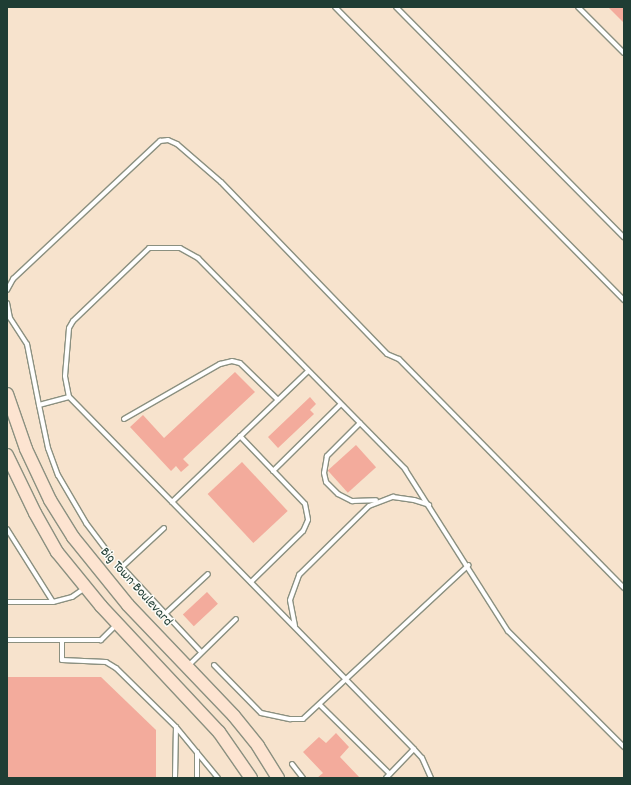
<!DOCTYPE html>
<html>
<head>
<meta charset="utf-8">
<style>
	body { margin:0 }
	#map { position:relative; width:631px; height:785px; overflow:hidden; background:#f7e3cd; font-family:Dekko,sans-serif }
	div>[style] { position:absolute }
	.building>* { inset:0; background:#f3ab9c; transform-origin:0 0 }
	.roads { filter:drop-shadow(1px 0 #8b9080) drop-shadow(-1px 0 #8b9080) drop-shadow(0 1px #8b9080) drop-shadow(0 -1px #8b9080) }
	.service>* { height:4px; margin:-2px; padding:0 2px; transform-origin:2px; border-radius:2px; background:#fff }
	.secondary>* { height:12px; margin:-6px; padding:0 6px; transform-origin:6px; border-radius:6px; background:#fde4d1 }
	span { translate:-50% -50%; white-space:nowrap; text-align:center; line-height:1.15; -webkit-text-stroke:3px #fdfcf7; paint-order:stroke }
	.street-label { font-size:14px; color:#1f3d34 }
	.frame { position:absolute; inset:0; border:8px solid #1f3d34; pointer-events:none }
</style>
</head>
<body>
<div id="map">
	<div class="building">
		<i style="clip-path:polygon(608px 7px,624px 7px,624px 23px)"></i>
		<i style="clip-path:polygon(235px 372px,255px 392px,183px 459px,189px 465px,181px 472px,176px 466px,171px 471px,130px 427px,143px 415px,164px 438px)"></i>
		<i style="clip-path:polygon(310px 397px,316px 404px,310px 410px,314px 414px,278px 448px,268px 437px)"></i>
		<i style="left:356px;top:445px;width:30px;height:38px;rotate:48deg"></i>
		<i style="left:242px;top:462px;width:67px;height:47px;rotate:47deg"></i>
		<i style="left:207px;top:592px;width:16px;height:33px;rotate:47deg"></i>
		<i style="clip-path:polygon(7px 677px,101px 677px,156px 730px,156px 778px,7px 778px)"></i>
		<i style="clip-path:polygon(336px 733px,349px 747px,340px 757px,360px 778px,317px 778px,323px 773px,303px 752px,319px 737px,326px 743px)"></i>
	</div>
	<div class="roads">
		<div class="service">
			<i style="left:335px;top:7px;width:412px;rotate:45.4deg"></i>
			<i style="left:396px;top:7px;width:324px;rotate:45.3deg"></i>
			<i style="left:578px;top:7px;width:65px;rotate:45deg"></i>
			<i style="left:7px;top:290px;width:13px;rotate:-61deg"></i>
			<i style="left:13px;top:279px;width:202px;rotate:-43.2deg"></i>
			<i style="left:160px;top:141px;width:8px;rotate:-7deg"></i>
			<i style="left:168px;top:140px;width:10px;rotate:24deg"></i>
			<i style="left:177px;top:144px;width:58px;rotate:40.8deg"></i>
			<i style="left:221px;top:182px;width:239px;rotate:46deg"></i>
			<i style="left:387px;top:354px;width:13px;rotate:23deg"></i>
			<i style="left:399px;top:359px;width:321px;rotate:45.5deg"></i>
			<i style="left:7px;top:303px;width:15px;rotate:79deg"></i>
			<i style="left:10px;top:318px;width:31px;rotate:57deg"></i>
			<i style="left:27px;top:344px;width:62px;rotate:78.9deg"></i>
			<i style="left:39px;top:405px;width:31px;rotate:-15deg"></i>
			<i style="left:39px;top:405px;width:44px;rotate:78.2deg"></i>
			<i style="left:48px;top:448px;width:29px;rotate:70deg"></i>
			<i style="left:58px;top:475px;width:56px;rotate:59.7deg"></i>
			<i style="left:86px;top:523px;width:39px;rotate:53deg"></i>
			<i style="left:124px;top:419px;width:111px;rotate:-29.8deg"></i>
			<i style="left:220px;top:364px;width:12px;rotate:-14deg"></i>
			<i style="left:232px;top:361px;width:8px;rotate:14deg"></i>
			<i style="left:240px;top:363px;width:53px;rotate:44.2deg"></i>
			<i style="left:360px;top:423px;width:47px;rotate:135deg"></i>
			<i style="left:327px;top:456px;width:17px;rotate:100deg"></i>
			<i style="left:324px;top:473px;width:9px;rotate:77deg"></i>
			<i style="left:326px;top:482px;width:17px;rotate:45deg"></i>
			<i style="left:338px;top:494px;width:16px;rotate:27deg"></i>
			<i style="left:352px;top:501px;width:24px;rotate:-2deg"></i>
			<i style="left:240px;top:436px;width:94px;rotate:46.3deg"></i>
			<i style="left:305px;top:504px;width:16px;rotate:79deg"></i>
			<i style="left:308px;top:520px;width:12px;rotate:114deg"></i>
			<i style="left:303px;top:531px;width:73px;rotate:135.6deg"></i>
			<i style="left:273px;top:471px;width:95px;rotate:-44.6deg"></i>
			<i style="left:172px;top:502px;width:189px;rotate:-43.9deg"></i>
			<i style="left:164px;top:528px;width:57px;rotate:137.1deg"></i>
			<i style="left:122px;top:567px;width:116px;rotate:47.1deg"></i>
			<i style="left:7px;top:529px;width:86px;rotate:57.8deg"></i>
			<i style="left:53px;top:602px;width:20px;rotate:-15deg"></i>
			<i style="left:72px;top:597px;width:16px;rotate:-35deg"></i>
			<i style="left:7px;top:602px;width:46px"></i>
			<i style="left:166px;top:613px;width:57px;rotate:-42.9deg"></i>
			<i style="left:117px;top:624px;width:23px;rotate:135deg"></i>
			<i style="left:101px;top:640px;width:39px;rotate:180deg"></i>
			<i style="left:62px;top:640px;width:20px;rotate:90deg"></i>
			<i style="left:62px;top:660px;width:44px;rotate:2.6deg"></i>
			<i style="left:106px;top:662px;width:12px;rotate:31deg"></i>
			<i style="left:116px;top:668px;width:84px;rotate:44.5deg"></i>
			<i style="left:176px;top:727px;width:66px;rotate:50.5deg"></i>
			<i style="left:295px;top:626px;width:26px;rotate:-101deg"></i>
			<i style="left:290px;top:600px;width:27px;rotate:-70deg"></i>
			<i style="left:299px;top:575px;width:98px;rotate:-44.6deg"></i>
			<i style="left:369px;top:506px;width:26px;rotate:-21deg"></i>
			<i style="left:393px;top:497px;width:21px;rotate:8deg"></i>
			<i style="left:414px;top:500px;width:16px;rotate:18deg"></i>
			<i style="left:7px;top:640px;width:55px"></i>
			<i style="left:214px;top:665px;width:67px;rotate:45.6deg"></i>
			<i style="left:261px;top:713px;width:30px;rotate:12deg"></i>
			<i style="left:290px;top:719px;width:13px"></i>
			<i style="left:303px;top:719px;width:226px;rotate:-42.9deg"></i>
			<i style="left:188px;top:666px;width:67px;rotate:-44.4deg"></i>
			<i style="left:320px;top:705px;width:98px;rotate:44.6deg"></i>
			<i style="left:292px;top:764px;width:18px;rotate:52deg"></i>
			<i style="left:175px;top:778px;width:51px;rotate:-88.9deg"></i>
			<i style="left:197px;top:778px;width:26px;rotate:-90deg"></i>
			<i style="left:386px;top:778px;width:40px;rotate:-46deg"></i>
			<i style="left:431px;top:778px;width:22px;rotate:-114deg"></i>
			<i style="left:422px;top:758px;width:12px;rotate:-132deg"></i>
			<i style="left:414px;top:749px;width:493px;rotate:-134.4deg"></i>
			<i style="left:69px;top:397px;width:21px;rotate:-101deg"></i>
			<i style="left:65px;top:376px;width:48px;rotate:-85.2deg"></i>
			<i style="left:69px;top:328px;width:8px;rotate:-60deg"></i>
			<i style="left:73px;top:321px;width:105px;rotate:-43.8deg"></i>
			<i style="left:149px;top:248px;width:31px"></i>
			<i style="left:180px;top:248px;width:21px;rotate:29deg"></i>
			<i style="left:198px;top:258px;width:296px;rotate:45.5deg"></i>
			<i style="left:405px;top:469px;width:192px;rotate:57.6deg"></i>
			<i style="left:508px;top:631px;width:164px;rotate:45deg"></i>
		</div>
		<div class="secondary">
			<i style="left:7px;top:394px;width:58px;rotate:70.9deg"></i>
			<i style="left:26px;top:449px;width:56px;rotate:64.8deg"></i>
			<i style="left:50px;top:500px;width:44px;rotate:58.1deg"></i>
			<i style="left:73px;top:537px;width:87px;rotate:51deg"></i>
			<i style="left:128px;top:605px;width:153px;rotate:46.3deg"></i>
			<i style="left:234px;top:716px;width:38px;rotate:51deg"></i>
			<i style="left:258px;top:746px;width:38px;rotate:58deg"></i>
			<i style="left:7px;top:455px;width:64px;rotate:64.2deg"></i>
			<i style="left:35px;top:513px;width:45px;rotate:60.6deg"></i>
			<i style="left:57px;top:552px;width:70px;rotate:50.8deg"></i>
			<i style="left:101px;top:606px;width:173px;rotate:46.9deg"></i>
			<i style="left:219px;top:732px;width:56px;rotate:55.2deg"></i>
		</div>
	</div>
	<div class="street-label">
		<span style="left:136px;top:587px;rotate:48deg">Big Town Boulevard</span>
	</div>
	<div class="frame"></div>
</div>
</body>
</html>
